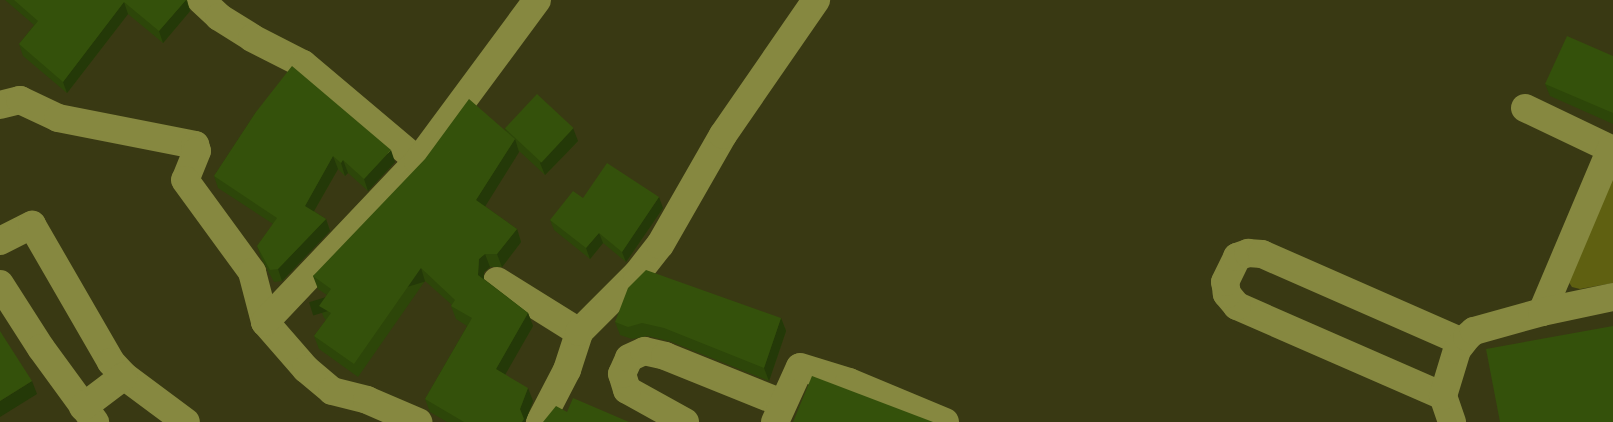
<!DOCTYPE html>
<html>
<head>
<meta charset="utf-8">
<style>
	body { margin:0 }
	#map { position:relative; width:1613px; height:422px; overflow:hidden; background:#393913; font-family:Georgia,serif }
	div>[style] { position:absolute }
	.green>* { inset:0; background:#5f6011 }
	.minor>* { height:28px; margin:-14px; padding:0 14px; transform-origin:14px; border-radius:14px; background:#868840 }
	.wall>* { inset:0; background:#2d4609 }
	.shaded-wall>* { inset:0; background:#243908; transform-origin:0 0 }
	.building>* { inset:0; background:#34510b; transform-origin:0 0 }
	span { translate:-50% -50%; white-space:nowrap; text-align:center; line-height:1.15; -webkit-text-stroke:5px #202002; paint-order:stroke }
</style>
</head>
<body>
<div id="map">
	<div class="green">
		<i style="clip-path:polygon(1613px 173px,1613px 283px,1580px 289px,1572px 287px,1568px 281px)"></i>
	</div>
	<div class="minor">
		<i style="left:201px;top:0;width:25px;rotate:43deg"></i>
		<i style="left:219px;top:17px;width:39px;rotate:32deg"></i>
		<i style="left:252px;top:38px;width:57px;rotate:27deg"></i>
		<i style="left:303px;top:64px;width:150px;rotate:40.1deg"></i>
		<i style="left:0;top:105px;width:21px;rotate:-14deg"></i>
		<i style="left:20px;top:100px;width:42px;rotate:25.3deg"></i>
		<i style="left:58px;top:118px;width:140px;rotate:11.1deg"></i>
		<i style="left:195px;top:145px;width:6px;rotate:72deg"></i>
		<i style="left:197px;top:151px;width:31px;rotate:112deg"></i>
		<i style="left:185px;top:180px;width:114px;rotate:53.9deg"></i>
		<i style="left:252px;top:272px;width:52px;rotate:75.4deg"></i>
		<i style="left:265px;top:322px;width:62px;rotate:48.9deg"></i>
		<i style="left:306px;top:369px;width:34px;rotate:40deg"></i>
		<i style="left:332px;top:391px;width:36px;rotate:14deg"></i>
		<i style="left:367px;top:400px;width:56px;rotate:23.3deg"></i>
		<i style="left:1525px;top:108px;width:98px;rotate:25.5deg"></i>
		<i style="left:0;top:241px;width:36px;rotate:-27deg"></i>
		<i style="left:32px;top:225px;width:158px;rotate:60deg"></i>
		<i style="left:111px;top:362px;width:19px;rotate:47deg"></i>
		<i style="left:124px;top:376px;width:77px;rotate:36.6deg"></i>
		<i style="left:497px;top:281px;width:97px;rotate:31.9deg"></i>
		<i style="left:0;top:284px;width:76px;rotate:57.4deg"></i>
		<i style="left:41px;top:348px;width:92px;rotate:53.9deg"></i>
		<i style="left:1542px;top:312px;width:177px;rotate:-67.1deg"></i>
		<i style="left:265px;top:322px;width:222px;rotate:-46.5deg"></i>
		<i style="left:418px;top:161px;width:200px;rotate:-53.5deg"></i>
		<i style="left:1443px;top:396px;width:225px;rotate:-156.4deg"></i>
		<i style="left:1237px;top:306px;width:16px;rotate:-130deg"></i>
		<i style="left:1227px;top:294px;width:12px;rotate:-99deg"></i>
		<i style="left:1225px;top:282px;width:28px;rotate:-64deg"></i>
		<i style="left:1237px;top:257px;width:12px;rotate:-20deg"></i>
		<i style="left:1248px;top:253px;width:14px;rotate:4deg"></i>
		<i style="left:1262px;top:254px;width:219px;rotate:23.7deg"></i>
		<i style="left:83px;top:407px;width:51px;rotate:-37.1deg"></i>
		<i style="left:540px;top:422px;width:59px;rotate:-62.6deg"></i>
		<i style="left:567px;top:370px;width:40px;rotate:-72deg"></i>
		<i style="left:579px;top:332px;width:82px;rotate:-45deg"></i>
		<i style="left:637px;top:274px;width:37px;rotate:-52deg"></i>
		<i style="left:660px;top:245px;width:127px;rotate:-60.2deg"></i>
		<i style="left:723px;top:135px;width:164px;rotate:-55.4deg"></i>
		<i style="left:685px;top:422px;width:66px;rotate:-151.1deg"></i>
		<i style="left:627px;top:390px;width:17px;rotate:-107deg"></i>
		<i style="left:622px;top:374px;width:17px;rotate:-66deg"></i>
		<i style="left:629px;top:358px;width:17px;rotate:-25deg"></i>
		<i style="left:644px;top:351px;width:22px;rotate:13deg"></i>
		<i style="left:665px;top:356px;width:126px;rotate:21.9deg"></i>
		<i style="left:775px;top:422px;width:60px;rotate:-65.6deg"></i>
		<i style="left:800px;top:367px;width:51px;rotate:17deg"></i>
		<i style="left:849px;top:382px;width:104px;rotate:22.6deg"></i>
		<i style="left:1452px;top:422px;width:28px;rotate:-109deg"></i>
		<i style="left:1443px;top:396px;width:48px;rotate:-73.1deg"></i>
		<i style="left:1457px;top:350px;width:16px;rotate:-52deg"></i>
		<i style="left:1467px;top:337px;width:9px;rotate:-41deg"></i>
		<i style="left:1474px;top:331px;width:71px;rotate:-15.6deg"></i>
		<i style="left:1542px;top:312px;width:73px;rotate:-11.9deg"></i>
	</div>
	<div class="wall">
		<i style="clip-path:polygon(5px 0,187px 0,190px 11px,163px 43px,128px 14px,67px 93px,23px 56px,19px 44px,34px 25px)"></i>
		<i style="clip-path:polygon(1613px 56px,1613px 124px,1550px 96px,1545px 84px)"></i>
		<i style="clip-path:polygon(256px 112px,395px 162px,368px 191px,348px 173px,345px 176px,338px 169px,314px 211px,326px 219px,330px 231px,282px 281px,274px 282px,261px 258px,257px 246px,273px 224px,218px 188px,214px 176px)"></i>
		<i style="clip-path:polygon(504px 128px,578px 141px,545px 175px,518px 150px,519px 152px,485px 206px,517px 229px,521px 242px,502px 267px,490px 267px,484px 272px,484px 279px,528px 313px,533px 326px,505px 374px,533px 401px,525px 422px,447px 422px,430px 412px,425px 399px,467px 326px,456px 319px,451px 306px,452px 305px,425px 281px,358px 377px,319px 349px,314px 336px,326px 320px,324px 318px,319px 306px,327px 295px,318px 289px,313px 276px,506px 131px)"></i>
		<i style="clip-path:polygon(583px 198px,663px 208px,626px 262px,603px 243px,590px 259px,554px 230px,550px 220px)"></i>
		<i style="clip-path:polygon(781px 318px,786px 331px,769px 381px,669px 341px,647px 336px,632px 339px,620px 335px,615px 322px)"></i>
	</div>
	<div class="shaded-wall">
		<i style="clip-path:polygon(186px 0,190px 11px,163px 43px,159px 31px)"></i>
		<i style="clip-path:polygon(124px 2px,128px 14px,67px 93px,63px 82px)"></i>
		<i style="clip-path:polygon(573px 128px,578px 141px,545px 175px,540px 163px)"></i>
		<i style="clip-path:polygon(515px 139px,519px 152px,481px 213px,476px 200px)"></i>
		<i style="clip-path:polygon(391px 150px,395px 162px,368px 191px,364px 179px)"></i>
		<i style="clip-path:polygon(333px 156px,338px 169px,310px 218px,305px 206px)"></i>
		<i style="clip-path:polygon(343px 160px,348px 173px,345px 176px,341px 163px)"></i>
		<i style="clip-path:polygon(659px 197px,663px 208px,626px 262px,622px 252px)"></i>
		<i style="clip-path:polygon(326px 219px,330px 231px,282px 281px,278px 269px)"></i>
		<i style="clip-path:polygon(517px 229px,521px 242px,502px 267px,497px 254px)"></i>
		<i style="clip-path:polygon(599px 233px,603px 243px,590px 259px,586px 248px)"></i>
		<i style="clip-path:polygon(485px 254px,490px 267px,484px 272px,483px 288px,478px 275px,479px 259px)"></i>
		<i style="left:421px;top:268px;width:14px;height:117px;rotate:73deg"></i>
		<i style="clip-path:polygon(528px 313px,533px 326px,501px 382px,496px 369px)"></i>
		<i style="clip-path:polygon(781px 318px,786px 331px,769px 381px,764px 368px)"></i>
		<i style="clip-path:polygon(32px 381px,37px 394px,0 417px,0 401px)"></i>
		<i style="clip-path:polygon(528px 388px,533px 401px,525px 422px,522px 422px,520px 409px)"></i>
	</div>
	<div class="building">
		<i style="clip-path:polygon(14px 0,186px 0,159px 31px,124px 2px,63px 82px,19px 44px,38px 21px)"></i>
		<i style="clip-path:polygon(1567px 36px,1613px 56px,1613px 113px,1545px 84px)"></i>
		<i style="clip-path:polygon(292px 66px,391px 150px,364px 179px,343px 160px,341px 163px,333px 156px,305px 206px,326px 219px,278px 269px,270px 270px,257px 246px,277px 218px,214px 176px,256px 112px)"></i>
		<i style="left:537px;top:94px;width:50px;height:47px;rotate:43deg"></i>
		<i style="clip-path:polygon(469px 99px,515px 139px,476px 200px,517px 229px,497px 254px,485px 254px,479px 259px,478px 275px,528px 313px,496px 369px,528px 388px,520px 409px,524px 419px,522px 422px,464px 422px,425px 399px,472px 318px,451px 306px,455px 300px,421px 268px,354px 364px,314px 336px,331px 313px,319px 306px,331px 289px,313px 276px,425px 159px)"></i>
		<i style="clip-path:polygon(607px 163px,659px 197px,622px 252px,599px 233px,586px 248px,550px 220px,573px 191px,583px 198px)"></i>
		<i style="clip-path:polygon(646px 270px,781px 318px,764px 368px,664px 328px,642px 323px,628px 327px,615px 322px,628px 288px)"></i>
		<i style="clip-path:polygon(1613px 326px,1613px 422px,1500px 422px,1486px 349px)"></i>
		<i style="clip-path:polygon(0 331px,32px 381px,0 401px)"></i>
		<i style="clip-path:polygon(812px 376px,933px 422px,793px 422px)"></i>
		<i style="clip-path:polygon(573px 398px,629px 422px,543px 422px,556px 406px,567px 412px)"></i>
	</div>
</div>
</body>
</html>
